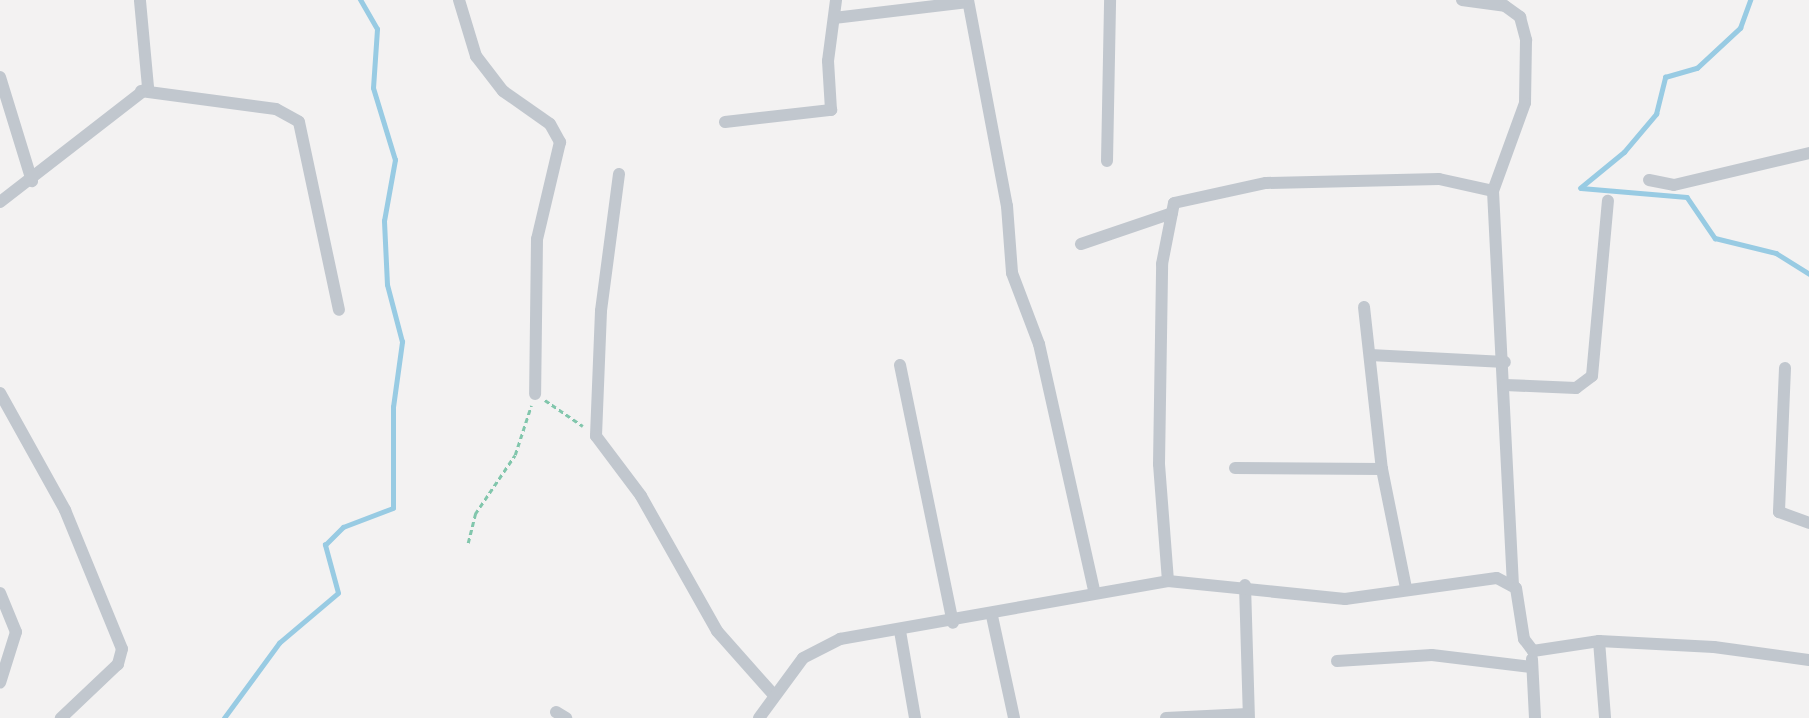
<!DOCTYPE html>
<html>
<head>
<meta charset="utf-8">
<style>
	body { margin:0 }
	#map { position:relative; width:1809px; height:718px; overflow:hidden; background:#f3f2f2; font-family:"PT Sans",sans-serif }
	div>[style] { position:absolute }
	.stream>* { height:4.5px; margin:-2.25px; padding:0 2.25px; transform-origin:2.25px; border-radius:2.25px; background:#98cbe3 }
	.path>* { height:2.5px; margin-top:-1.25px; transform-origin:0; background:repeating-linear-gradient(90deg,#81c6ac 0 5px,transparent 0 8.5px) }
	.street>* { height:12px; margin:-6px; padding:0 6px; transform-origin:6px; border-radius:6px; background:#c1c7ce }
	span { translate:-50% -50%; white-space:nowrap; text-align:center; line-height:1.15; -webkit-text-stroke:5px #fff; paint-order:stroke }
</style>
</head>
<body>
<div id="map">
	<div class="stream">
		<i style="left:1580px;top:188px;width:57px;rotate:-39.3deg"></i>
		<i style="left:1624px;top:152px;width:50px;rotate:-49.9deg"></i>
		<i style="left:1656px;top:114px;width:38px;rotate:-76deg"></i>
		<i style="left:1665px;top:77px;width:33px;rotate:-16deg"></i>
		<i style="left:1697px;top:68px;width:59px;rotate:-42.9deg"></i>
		<i style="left:1740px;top:28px;width:30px;rotate:-70deg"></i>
		<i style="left:1581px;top:188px;width:106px;rotate:4.9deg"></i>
		<i style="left:1687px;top:197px;width:50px;rotate:55.7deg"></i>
		<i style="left:1715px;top:238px;width:63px;rotate:13.8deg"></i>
		<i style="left:1776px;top:253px;width:39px;rotate:32deg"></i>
		<i style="left:224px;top:718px;width:93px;rotate:-53.7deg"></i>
		<i style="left:279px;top:643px;width:77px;rotate:-40.3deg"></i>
		<i style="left:338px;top:593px;width:50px;rotate:-105.2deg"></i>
		<i style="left:325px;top:545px;width:25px;rotate:-45deg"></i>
		<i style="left:343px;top:527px;width:53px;rotate:-20.8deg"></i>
		<i style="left:393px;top:508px;width:101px;rotate:-90deg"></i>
		<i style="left:393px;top:407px;width:66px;rotate:-82.1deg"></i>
		<i style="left:402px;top:342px;width:59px;rotate:-104.7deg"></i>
		<i style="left:387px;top:285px;width:64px;rotate:-92.7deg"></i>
		<i style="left:384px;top:221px;width:62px;rotate:-79.8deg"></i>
		<i style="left:395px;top:160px;width:75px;rotate:-107deg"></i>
		<i style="left:373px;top:88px;width:59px;rotate:-86.1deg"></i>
		<i style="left:377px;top:29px;width:34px;rotate:-120deg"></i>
	</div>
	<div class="path">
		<i style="left:545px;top:400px;width:46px;rotate:34.4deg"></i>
		<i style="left:468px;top:543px;width:30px;rotate:-76deg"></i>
		<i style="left:475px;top:514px;width:71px;rotate:-55.9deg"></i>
		<i style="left:515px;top:455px;width:52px;rotate:-71.9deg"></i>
	</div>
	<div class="street">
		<i style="left:459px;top:0;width:59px;rotate:73.1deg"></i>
		<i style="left:476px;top:56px;width:44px;rotate:52.4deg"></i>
		<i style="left:503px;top:91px;width:57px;rotate:35.1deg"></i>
		<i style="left:550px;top:124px;width:21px;rotate:61deg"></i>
		<i style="left:560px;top:142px;width:100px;rotate:103.3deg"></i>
		<i style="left:537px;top:239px;width:155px;rotate:90.7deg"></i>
		<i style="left:968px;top:0;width:210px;rotate:79.3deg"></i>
		<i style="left:1007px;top:206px;width:67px;rotate:85.7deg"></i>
		<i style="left:1012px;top:273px;width:76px;rotate:69.2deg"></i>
		<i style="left:1039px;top:344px;width:253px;rotate:77.4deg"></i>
		<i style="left:1462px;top:0;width:43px;rotate:7.9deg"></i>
		<i style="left:1505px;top:6px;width:19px;rotate:36deg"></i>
		<i style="left:1520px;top:17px;width:24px;rotate:75deg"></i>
		<i style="left:1526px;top:40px;width:63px;rotate:90.9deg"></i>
		<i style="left:1525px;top:103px;width:94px;rotate:110deg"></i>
		<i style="left:1493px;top:191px;width:394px;rotate:87.1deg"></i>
		<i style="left:834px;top:18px;width:135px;rotate:-6.8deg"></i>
		<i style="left:0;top:77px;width:109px;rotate:72.9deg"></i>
		<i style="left:141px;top:91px;width:136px;rotate:7.6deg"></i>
		<i style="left:276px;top:109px;width:26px;rotate:29deg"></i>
		<i style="left:299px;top:122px;width:192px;rotate:78deg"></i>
		<i style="left:725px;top:122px;width:107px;rotate:-6.5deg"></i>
		<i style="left:831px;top:110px;width:49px;rotate:-93.5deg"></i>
		<i style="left:828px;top:61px;width:62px;rotate:-82.5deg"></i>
		<i style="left:1107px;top:161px;width:161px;rotate:-88.9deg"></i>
		<i style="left:619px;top:174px;width:138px;rotate:97.5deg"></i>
		<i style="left:601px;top:311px;width:125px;rotate:92.3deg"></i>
		<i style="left:596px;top:436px;width:75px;rotate:53.1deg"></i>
		<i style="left:641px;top:496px;width:155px;rotate:60.6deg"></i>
		<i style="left:717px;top:631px;width:83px;rotate:48.4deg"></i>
		<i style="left:1649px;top:180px;width:25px;rotate:11deg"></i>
		<i style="left:1674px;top:185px;width:139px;rotate:-13.3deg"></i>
		<i style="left:0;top:202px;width:187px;rotate:-37.8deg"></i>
		<i style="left:148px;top:87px;width:87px;rotate:-95.3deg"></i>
		<i style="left:1081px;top:244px;width:96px;rotate:-18.8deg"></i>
		<i style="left:1364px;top:307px;width:163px;rotate:83.7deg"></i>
		<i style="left:1382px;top:469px;width:121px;rotate:78.6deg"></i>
		<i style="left:1370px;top:355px;width:135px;rotate:3deg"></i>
		<i style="left:900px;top:365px;width:263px;rotate:78.4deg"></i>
		<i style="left:1785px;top:368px;width:144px;rotate:92.4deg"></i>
		<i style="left:1779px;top:512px;width:32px;rotate:20deg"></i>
		<i style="left:1505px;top:385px;width:71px;rotate:2.4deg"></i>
		<i style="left:1576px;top:388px;width:20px;rotate:-37deg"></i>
		<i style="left:1592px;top:376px;width:176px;rotate:-84.8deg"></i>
		<i style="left:0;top:393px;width:134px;rotate:60.9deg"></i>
		<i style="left:65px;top:510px;width:150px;rotate:67.7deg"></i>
		<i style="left:122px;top:649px;width:16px;rotate:105deg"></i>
		<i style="left:118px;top:664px;width:79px;rotate:136.5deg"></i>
		<i style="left:1235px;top:468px;width:147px;rotate:0.4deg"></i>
		<i style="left:1168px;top:581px;width:117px;rotate:-94.4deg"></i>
		<i style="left:1159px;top:464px;width:200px;rotate:-89.1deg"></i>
		<i style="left:1162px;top:264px;width:62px;rotate:-78.9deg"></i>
		<i style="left:1174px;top:203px;width:94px;rotate:-12.3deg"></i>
		<i style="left:1266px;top:183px;width:173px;rotate:-1.3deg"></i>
		<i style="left:1439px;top:179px;width:55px;rotate:12.5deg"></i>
		<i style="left:1245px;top:585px;width:133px;rotate:88.3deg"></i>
		<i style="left:0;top:593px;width:42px;rotate:67.7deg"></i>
		<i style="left:16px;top:632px;width:53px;rotate:107.4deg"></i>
		<i style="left:992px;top:616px;width:104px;rotate:77.8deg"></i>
		<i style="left:900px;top:631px;width:88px;rotate:80.2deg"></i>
		<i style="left:1599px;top:641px;width:77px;rotate:85.5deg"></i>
		<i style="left:1532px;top:659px;width:59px;rotate:87.1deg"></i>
		<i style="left:1337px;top:661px;width:95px;rotate:-3.6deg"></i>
		<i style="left:1432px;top:655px;width:100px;rotate:6.9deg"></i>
		<i style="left:556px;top:712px;width:12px;rotate:31deg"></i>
		<i style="left:759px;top:718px;width:74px;rotate:-53.7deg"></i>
		<i style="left:803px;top:658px;width:42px;rotate:-27.2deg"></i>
		<i style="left:840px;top:639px;width:333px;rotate:-10deg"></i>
		<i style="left:1168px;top:581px;width:178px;rotate:5.8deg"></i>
		<i style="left:1345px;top:599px;width:153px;rotate:-7.9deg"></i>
		<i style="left:1497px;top:578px;width:21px;rotate:28deg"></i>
		<i style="left:1516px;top:588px;width:52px;rotate:81.1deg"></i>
		<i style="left:1524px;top:639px;width:15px;rotate:53deg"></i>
		<i style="left:1533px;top:651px;width:67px;rotate:-8.6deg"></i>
		<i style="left:1599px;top:641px;width:115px;rotate:3deg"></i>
		<i style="left:1714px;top:647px;width:96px;rotate:7.8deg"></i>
		<i style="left:1166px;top:718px;width:82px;rotate:-2.8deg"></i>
	</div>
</div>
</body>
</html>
